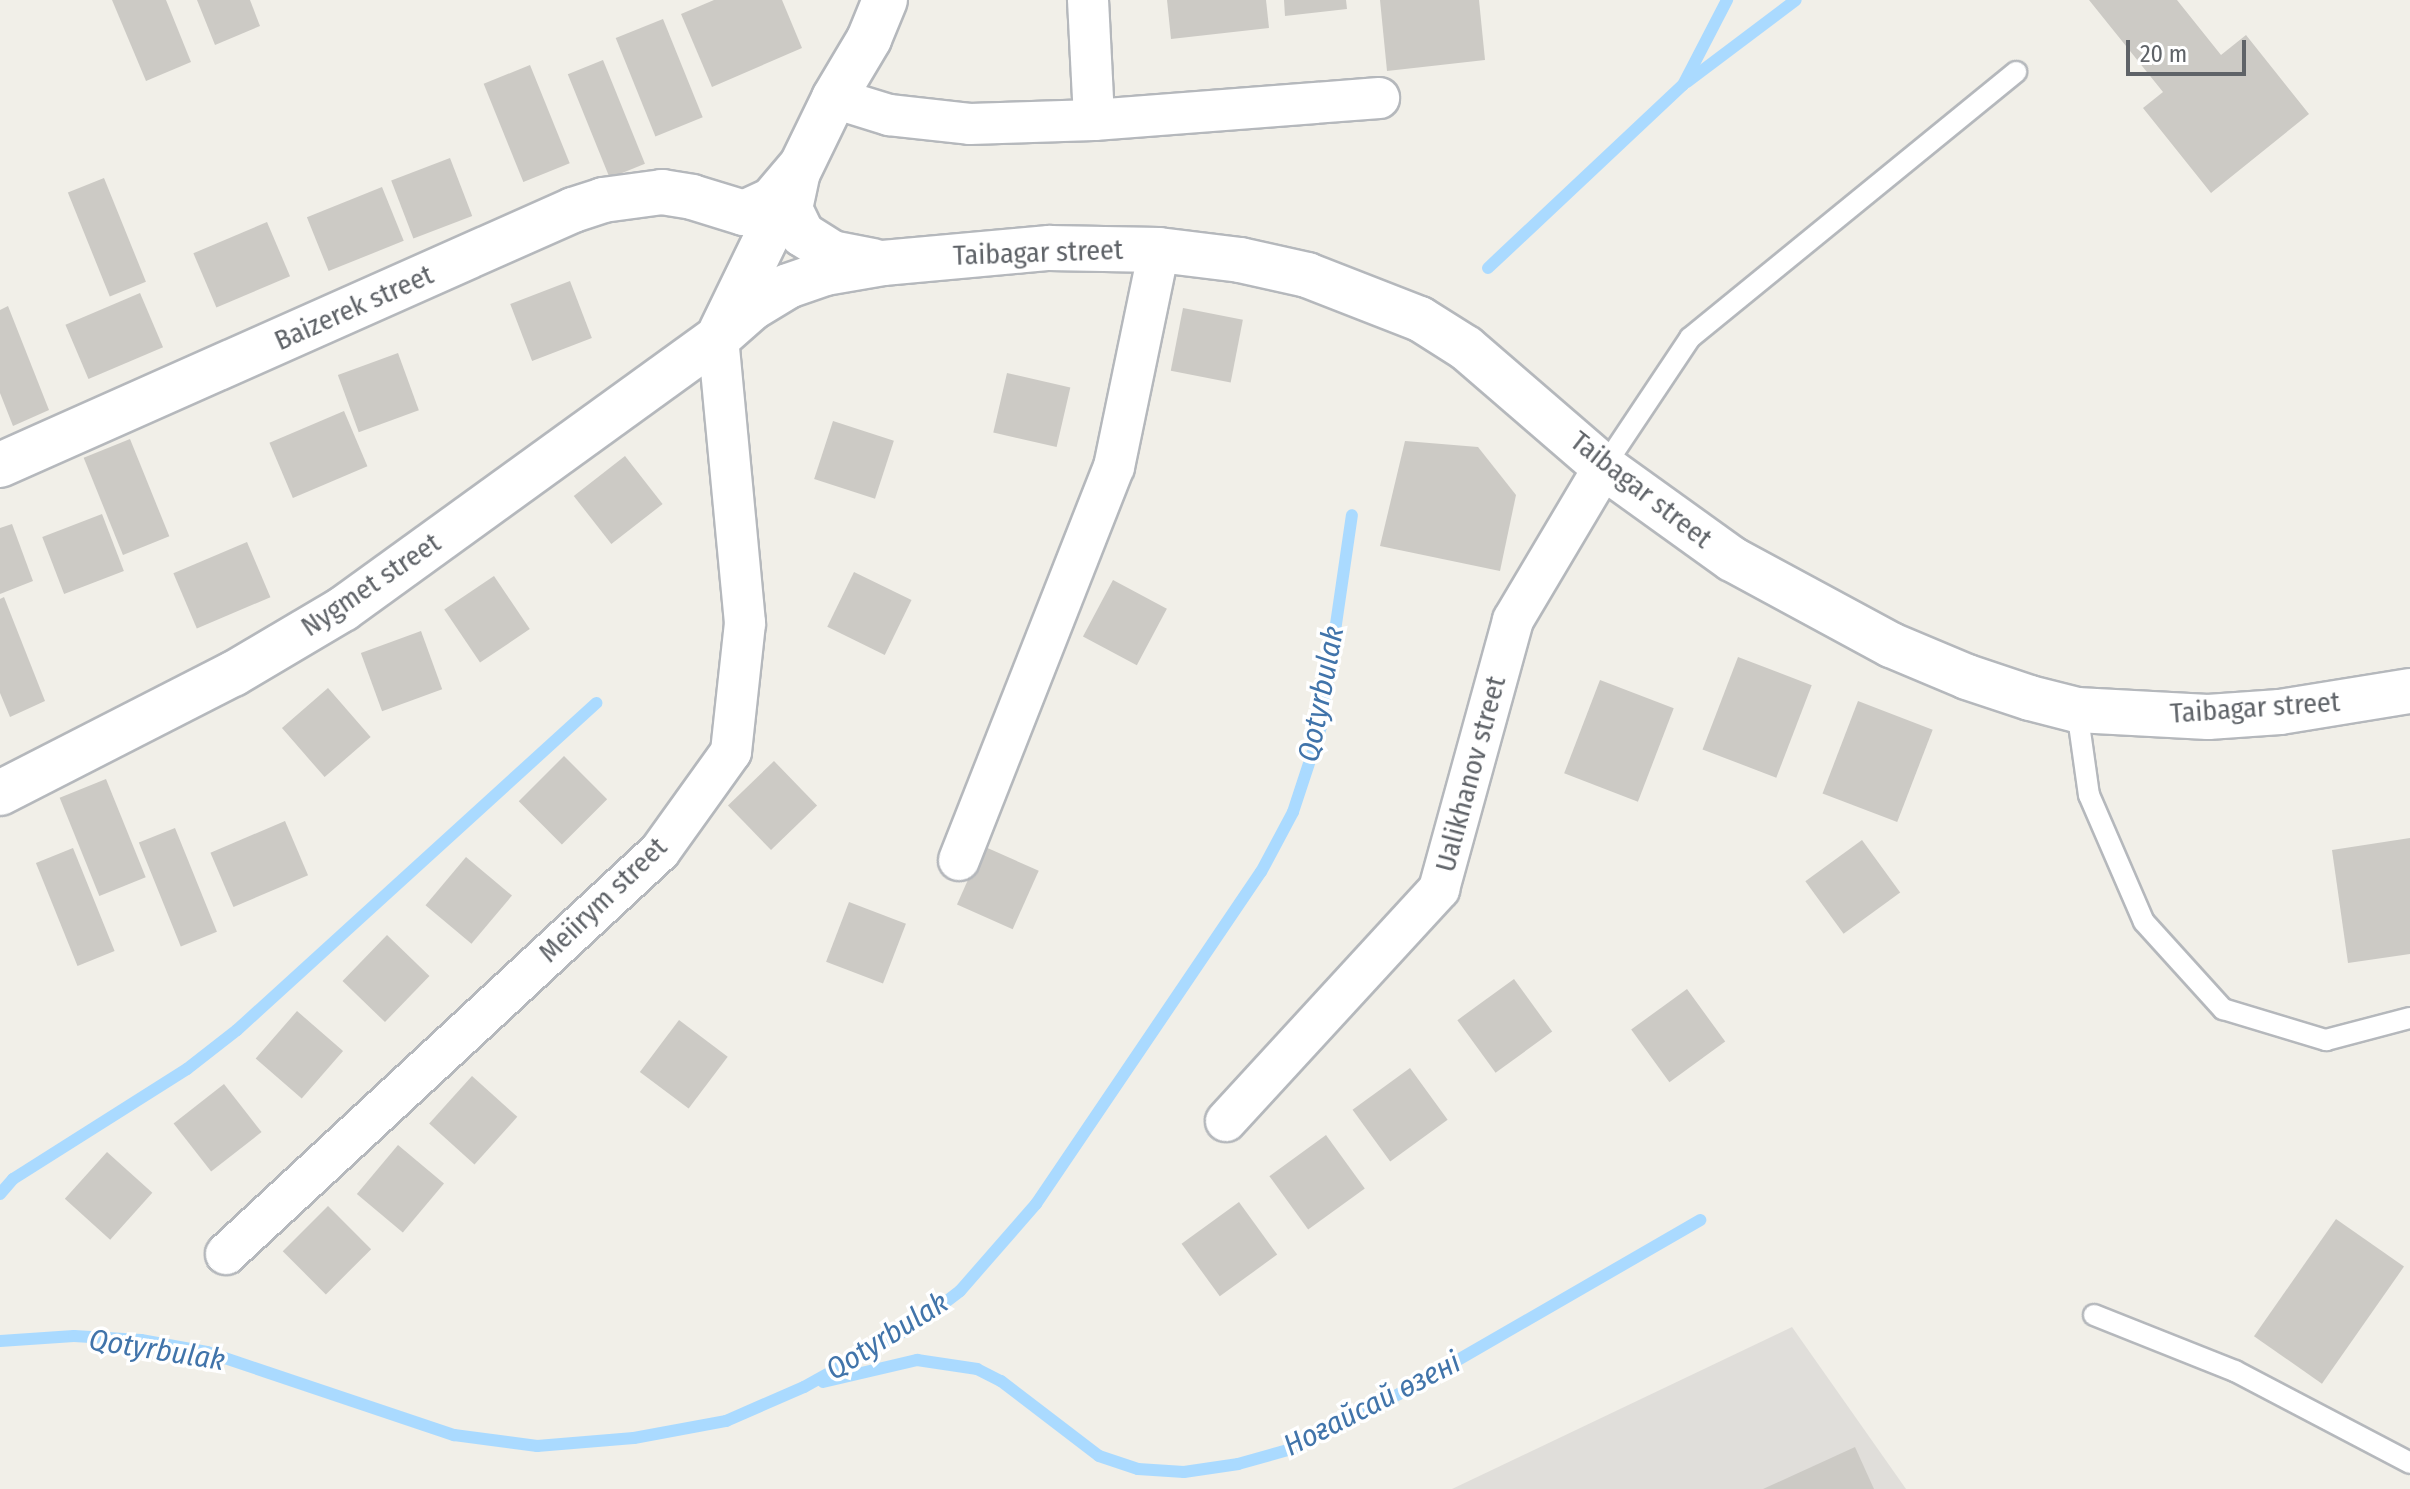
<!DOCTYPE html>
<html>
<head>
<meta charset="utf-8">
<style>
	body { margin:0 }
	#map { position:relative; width:2410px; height:1489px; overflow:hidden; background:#f1efe8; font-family:"Fira Sans Condensed",sans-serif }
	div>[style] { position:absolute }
	.industrial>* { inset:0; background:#e0deda }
	.stream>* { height:12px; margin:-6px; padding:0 6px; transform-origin:6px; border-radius:6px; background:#aadaff }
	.building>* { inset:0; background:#cccac5; transform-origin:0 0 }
	.roads { filter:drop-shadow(2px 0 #b5b8bc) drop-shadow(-2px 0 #b5b8bc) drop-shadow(0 2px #b5b8bc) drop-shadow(0 -2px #b5b8bc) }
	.lane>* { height:20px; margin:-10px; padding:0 10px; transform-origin:10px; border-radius:10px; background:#fff }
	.street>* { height:40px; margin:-20px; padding:0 20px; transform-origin:20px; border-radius:20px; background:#fff }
	.secondary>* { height:44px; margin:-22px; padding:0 22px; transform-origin:22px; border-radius:22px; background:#fff }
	span { translate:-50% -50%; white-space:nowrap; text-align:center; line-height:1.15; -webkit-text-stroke:7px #fff; paint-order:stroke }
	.street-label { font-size:28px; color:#5f6368 }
	.water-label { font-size:30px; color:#4174aa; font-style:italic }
	.scale { position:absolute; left:2126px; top:40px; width:120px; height:36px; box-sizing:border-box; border:4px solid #5f6368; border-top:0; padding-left:10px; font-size:24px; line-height:28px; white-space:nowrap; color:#5f6368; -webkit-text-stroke:6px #fff; paint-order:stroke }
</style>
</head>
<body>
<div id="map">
	<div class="industrial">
		<i style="clip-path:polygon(1792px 1327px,1906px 1489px,1452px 1489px)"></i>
	</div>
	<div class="stream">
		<i style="left:1687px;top:82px;width:136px;rotate:-37deg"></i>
		<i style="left:1488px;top:268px;width:267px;rotate:-43.2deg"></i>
		<i style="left:1683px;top:85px;width:96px;rotate:-62.6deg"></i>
		<i style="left:0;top:1194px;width:20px;rotate:-49deg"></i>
		<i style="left:13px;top:1179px;width:206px;rotate:-32.3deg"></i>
		<i style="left:187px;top:1069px;width:63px;rotate:-38deg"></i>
		<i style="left:237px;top:1030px;width:486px;rotate:-42.3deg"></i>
		<i style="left:0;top:1341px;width:74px;rotate:-3.9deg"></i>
		<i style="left:74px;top:1336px;width:67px;rotate:3.4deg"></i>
		<i style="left:141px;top:1340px;width:67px;rotate:10.3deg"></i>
		<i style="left:207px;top:1352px;width:261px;rotate:18.6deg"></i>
		<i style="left:454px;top:1435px;width:84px;rotate:7.5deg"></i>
		<i style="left:537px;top:1446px;width:97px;rotate:-4.7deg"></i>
		<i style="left:634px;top:1438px;width:94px;rotate:-10.5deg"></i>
		<i style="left:726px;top:1421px;width:85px;rotate:-23.6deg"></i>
		<i style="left:804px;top:1387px;width:129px;rotate:-29.1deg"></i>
		<i style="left:917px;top:1324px;width:54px;rotate:-37.5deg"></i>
		<i style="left:960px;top:1291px;width:116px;rotate:-48.9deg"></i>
		<i style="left:1036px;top:1204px;width:401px;rotate:-55.9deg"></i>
		<i style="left:1261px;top:872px;width:68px;rotate:-61.9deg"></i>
		<i style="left:1293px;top:812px;width:89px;rotate:-71.8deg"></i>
		<i style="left:1321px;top:727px;width:214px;rotate:-81.7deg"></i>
		<i style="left:823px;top:1382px;width:97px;rotate:-13.2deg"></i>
		<i style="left:917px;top:1360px;width:61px;rotate:8.5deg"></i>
		<i style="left:977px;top:1369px;width:27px;rotate:27deg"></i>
		<i style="left:1001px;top:1381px;width:123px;rotate:37.4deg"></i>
		<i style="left:1099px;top:1456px;width:41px;rotate:18.4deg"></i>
		<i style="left:1138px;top:1469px;width:46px;rotate:3.7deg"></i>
		<i style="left:1184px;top:1472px;width:55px;rotate:-8.4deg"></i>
		<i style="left:1238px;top:1464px;width:59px;rotate:-15.7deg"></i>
		<i style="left:1295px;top:1448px;width:117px;rotate:-27.4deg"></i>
		<i style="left:1399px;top:1394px;width:348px;rotate:-30deg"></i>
	</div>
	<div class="building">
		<i style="clip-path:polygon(112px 0,166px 0,191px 62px,146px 81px)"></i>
		<i style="clip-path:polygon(197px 0,250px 0,260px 26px,215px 45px)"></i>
		<i style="clip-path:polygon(714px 0,782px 0,802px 48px,712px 87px,681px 14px)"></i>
		<i style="clip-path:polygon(1167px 0,1266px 0,1269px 28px,1171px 39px)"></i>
		<i style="clip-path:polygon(1284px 0,1346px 0,1347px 9px,1285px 16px)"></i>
		<i style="clip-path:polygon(1380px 0,1479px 0,1485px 60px,1387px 71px)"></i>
		<i style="clip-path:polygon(2089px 0,2177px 0,2221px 55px,2246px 35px,2309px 114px,2211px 193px,2143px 108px,2163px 92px)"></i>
		<i style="left:663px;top:19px;width:106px;height:51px;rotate:68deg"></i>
		<i style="left:603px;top:60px;width:112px;height:38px;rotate:68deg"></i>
		<i style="left:530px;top:65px;width:106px;height:50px;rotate:68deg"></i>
		<i style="left:450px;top:158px;width:62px;height:63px;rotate:69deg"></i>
		<i style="left:104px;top:178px;width:112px;height:39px;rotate:68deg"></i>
		<i style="left:382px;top:187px;width:58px;height:81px;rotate:68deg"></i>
		<i style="left:267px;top:222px;width:59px;height:80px;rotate:67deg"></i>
		<i style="left:570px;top:281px;width:61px;height:64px;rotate:69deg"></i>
		<i style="left:140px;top:293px;width:59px;height:81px;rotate:67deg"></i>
		<i style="clip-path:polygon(8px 306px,49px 410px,13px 426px,0 393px,0 310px)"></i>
		<i style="left:1183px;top:308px;width:61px;height:64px;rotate:11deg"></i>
		<i style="left:398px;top:353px;width:61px;height:64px;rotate:70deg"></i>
		<i style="left:1007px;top:373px;width:65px;height:61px;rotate:13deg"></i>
		<i style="left:344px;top:411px;width:60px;height:81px;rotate:67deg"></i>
		<i style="left:833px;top:421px;width:64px;height:61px;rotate:18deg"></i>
		<i style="left:130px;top:439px;width:105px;height:50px;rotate:68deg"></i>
		<i style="clip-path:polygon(1405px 441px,1478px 447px,1516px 495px,1500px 571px,1380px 546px)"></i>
		<i style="left:625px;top:456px;width:61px;height:65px;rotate:52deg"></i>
		<i style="left:102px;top:514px;width:61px;height:64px;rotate:69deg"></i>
		<i style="clip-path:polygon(12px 524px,33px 581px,0 594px,0 528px)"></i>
		<i style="left:247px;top:542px;width:60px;height:80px;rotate:67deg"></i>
		<i style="left:854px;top:572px;width:64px;height:61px;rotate:26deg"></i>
		<i style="left:494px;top:576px;width:64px;height:60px;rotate:56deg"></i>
		<i style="left:1113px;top:580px;width:61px;height:64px;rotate:28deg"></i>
		<i style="clip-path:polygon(4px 597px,45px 701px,10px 717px,0 693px,0 599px)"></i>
		<i style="left:421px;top:631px;width:62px;height:64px;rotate:70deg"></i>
		<i style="left:1738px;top:657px;width:79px;height:99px;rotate:21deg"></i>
		<i style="left:1600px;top:680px;width:79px;height:100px;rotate:21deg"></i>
		<i style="left:328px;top:688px;width:65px;height:61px;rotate:49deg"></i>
		<i style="left:1858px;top:701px;width:80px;height:99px;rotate:21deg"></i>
		<i style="left:564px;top:756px;width:61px;height:64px;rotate:45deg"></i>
		<i style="left:774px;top:761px;width:62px;height:64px;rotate:46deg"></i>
		<i style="left:106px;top:779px;width:106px;height:50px;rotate:68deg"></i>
		<i style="left:285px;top:821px;width:59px;height:81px;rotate:67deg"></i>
		<i style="left:175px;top:828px;width:112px;height:39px;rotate:68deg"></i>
		<i style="clip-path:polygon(2410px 838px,2410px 954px,2348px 963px,2332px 850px)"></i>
		<i style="left:1862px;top:840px;width:65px;height:70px;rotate:54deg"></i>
		<i style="left:983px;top:846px;width:61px;height:64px;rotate:24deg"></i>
		<i style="left:73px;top:848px;width:111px;height:40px;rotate:68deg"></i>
		<i style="left:466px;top:857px;width:60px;height:63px;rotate:40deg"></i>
		<i style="left:849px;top:902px;width:61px;height:64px;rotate:21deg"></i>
		<i style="left:387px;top:935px;width:59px;height:64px;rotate:44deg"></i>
		<i style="left:1514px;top:979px;width:65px;height:70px;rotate:54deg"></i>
		<i style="left:1687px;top:989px;width:65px;height:69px;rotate:54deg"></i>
		<i style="left:297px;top:1011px;width:61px;height:63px;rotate:41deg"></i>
		<i style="left:679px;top:1020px;width:61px;height:65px;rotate:37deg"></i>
		<i style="left:1410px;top:1068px;width:64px;height:71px;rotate:54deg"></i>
		<i style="left:472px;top:1076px;width:61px;height:64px;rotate:42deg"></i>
		<i style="left:224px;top:1084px;width:61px;height:64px;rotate:52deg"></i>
		<i style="left:1326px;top:1135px;width:66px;height:70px;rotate:54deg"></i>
		<i style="left:398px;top:1145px;width:60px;height:64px;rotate:40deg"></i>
		<i style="left:107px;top:1152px;width:61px;height:63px;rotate:42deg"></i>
		<i style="left:1239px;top:1202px;width:65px;height:71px;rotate:54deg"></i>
		<i style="left:328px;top:1206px;width:61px;height:64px;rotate:45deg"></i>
		<i style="left:2336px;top:1219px;width:83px;height:143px;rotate:35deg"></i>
		<i style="clip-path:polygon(1855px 1447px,1874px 1489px,1763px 1489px)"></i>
	</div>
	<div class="roads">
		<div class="lane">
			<i style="left:1604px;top:467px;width:155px;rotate:-56.3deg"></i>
			<i style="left:1690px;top:338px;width:421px;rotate:-39.2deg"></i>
			<i style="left:2077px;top:710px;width:86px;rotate:82deg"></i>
			<i style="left:2089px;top:795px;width:138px;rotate:66.6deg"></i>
			<i style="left:2144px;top:922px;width:118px;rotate:47.8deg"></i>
			<i style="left:2223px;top:1009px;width:108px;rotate:16.8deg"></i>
			<i style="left:2326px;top:1040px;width:87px;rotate:-14.7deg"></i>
			<i style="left:2094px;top:1315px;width:152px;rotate:21.7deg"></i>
			<i style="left:2235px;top:1371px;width:198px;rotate:27.7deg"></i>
		</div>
		<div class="street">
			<i style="left:1088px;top:0;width:120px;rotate:87.1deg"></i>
			<i style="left:834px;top:98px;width:58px;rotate:17.2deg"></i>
			<i style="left:889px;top:115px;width:81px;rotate:6.3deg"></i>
			<i style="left:970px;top:124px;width:124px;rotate:-1.8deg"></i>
			<i style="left:1094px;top:120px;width:286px;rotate:-4.4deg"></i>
			<i style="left:959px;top:860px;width:422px;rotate:-68.5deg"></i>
			<i style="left:1114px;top:467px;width:222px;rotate:-78.3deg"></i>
			<i style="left:1226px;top:1121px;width:315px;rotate:-47.4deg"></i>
			<i style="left:1439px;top:889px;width:279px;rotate:-74.6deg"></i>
			<i style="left:1513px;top:620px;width:178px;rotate:-59.3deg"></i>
			<i style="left:226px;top:1254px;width:592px;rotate:-42.88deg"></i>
			<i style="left:660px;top:851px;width:122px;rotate:-54.4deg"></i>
			<i style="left:731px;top:752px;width:130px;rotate:-83.8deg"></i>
			<i style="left:745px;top:623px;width:286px;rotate:-95.4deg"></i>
		</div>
		<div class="secondary">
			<i style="left:797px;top:176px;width:34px;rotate:102deg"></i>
			<i style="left:790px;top:209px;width:28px;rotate:64deg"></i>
			<i style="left:802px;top:234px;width:36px;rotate:32deg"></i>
			<i style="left:832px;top:253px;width:42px;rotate:11deg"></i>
			<i style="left:721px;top:331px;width:259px;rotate:-64.1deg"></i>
			<i style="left:834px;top:98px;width:69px;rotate:-59.3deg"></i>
			<i style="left:869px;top:39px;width:42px;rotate:-67.7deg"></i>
			<i style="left:0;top:465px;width:627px;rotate:-23.99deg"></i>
			<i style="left:573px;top:210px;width:32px;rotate:-18deg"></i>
			<i style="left:603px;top:200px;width:60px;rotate:-7.7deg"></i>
			<i style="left:662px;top:192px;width:30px;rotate:9deg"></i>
			<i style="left:692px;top:197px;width:54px;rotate:17.1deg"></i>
			<i style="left:744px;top:213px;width:31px;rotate:-25deg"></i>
			<i style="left:772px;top:200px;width:42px;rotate:-49.8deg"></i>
			<i style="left:0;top:793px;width:262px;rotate:-27.1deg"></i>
			<i style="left:233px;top:674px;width:128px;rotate:-30.6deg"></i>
			<i style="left:343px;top:609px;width:463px;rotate:-35.9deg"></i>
			<i style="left:718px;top:338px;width:45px;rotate:-41.4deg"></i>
			<i style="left:752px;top:308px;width:42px;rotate:-31.4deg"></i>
			<i style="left:788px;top:286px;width:39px;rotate:-19deg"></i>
			<i style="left:825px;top:273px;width:59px;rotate:-9.8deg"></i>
			<i style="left:883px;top:263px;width:167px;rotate:-5.2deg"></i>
			<i style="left:1049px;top:248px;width:110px;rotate:1deg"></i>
			<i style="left:1159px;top:250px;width:82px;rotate:7deg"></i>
			<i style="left:1240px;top:260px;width:69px;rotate:12.6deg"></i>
			<i style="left:1307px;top:275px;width:121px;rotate:21.3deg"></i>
			<i style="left:1420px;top:319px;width:54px;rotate:32.2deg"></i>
			<i style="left:1466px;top:348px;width:182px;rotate:40.8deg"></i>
			<i style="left:1604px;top:467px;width:158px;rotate:35.7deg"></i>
			<i style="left:1732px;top:559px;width:181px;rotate:28.4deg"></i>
			<i style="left:1891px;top:645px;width:82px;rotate:22.8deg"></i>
			<i style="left:1967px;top:677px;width:66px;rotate:18.4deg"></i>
			<i style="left:2030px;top:698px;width:49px;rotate:14.3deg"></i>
			<i style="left:2077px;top:710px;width:131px;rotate:3.1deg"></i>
			<i style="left:2208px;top:717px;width:72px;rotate:-4deg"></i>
			<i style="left:2280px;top:712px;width:132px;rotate:-9.2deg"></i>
		</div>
	</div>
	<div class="street-label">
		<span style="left:1038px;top:253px;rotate:-2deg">Taibagar street</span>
		<span style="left:354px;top:308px;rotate:-24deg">Baizerek street</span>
		<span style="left:1641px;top:490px;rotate:38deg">Taibagar street</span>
		<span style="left:371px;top:585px;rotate:-34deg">Nygmet street</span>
		<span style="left:2255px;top:708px;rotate:-4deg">Taibagar street</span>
		<span style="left:1471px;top:774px;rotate:-75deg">Ualikhanov street</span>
		<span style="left:603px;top:900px;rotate:-44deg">Meiirym street</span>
	</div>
	<div class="water-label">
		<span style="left:1321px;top:694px;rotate:-79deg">Qotyrbulak</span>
		<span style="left:887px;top:1336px;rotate:-32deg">Qotyrbulak</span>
		<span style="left:157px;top:1350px;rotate:9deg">Qotyrbulak</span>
		<span style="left:1372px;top:1404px;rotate:-27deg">Ноғайсай өзені</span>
	</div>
	<div class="scale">20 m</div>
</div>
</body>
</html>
